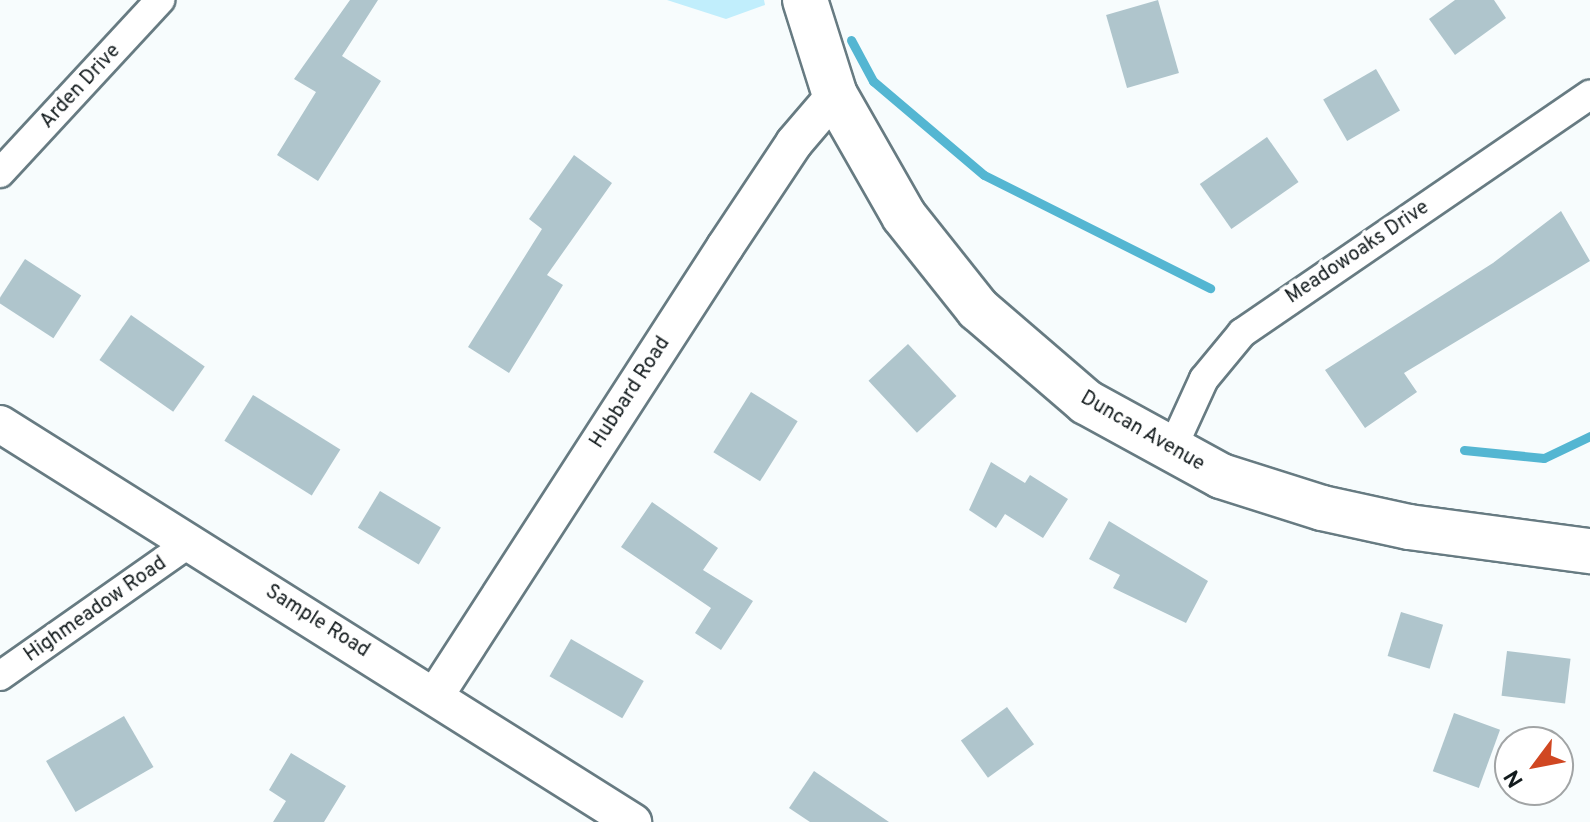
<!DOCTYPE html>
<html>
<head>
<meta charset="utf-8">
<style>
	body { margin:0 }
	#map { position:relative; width:1590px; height:822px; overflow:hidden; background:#f7fcfd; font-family:Overpass,sans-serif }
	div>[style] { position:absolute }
	.green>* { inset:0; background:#c1eefc }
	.stream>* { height:9px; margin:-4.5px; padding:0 4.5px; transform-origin:4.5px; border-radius:4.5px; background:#54b6d2 }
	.building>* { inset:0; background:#afc5cc; transform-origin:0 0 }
	.roads { filter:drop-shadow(2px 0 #677b82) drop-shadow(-2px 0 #677b82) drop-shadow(0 2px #677b82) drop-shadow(0 -2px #677b82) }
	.minor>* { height:28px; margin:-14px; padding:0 14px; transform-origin:14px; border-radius:14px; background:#fff }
	.tertiary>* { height:36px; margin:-18px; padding:0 18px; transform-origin:18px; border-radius:18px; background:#fff }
	.primary>* { height:44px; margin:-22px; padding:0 22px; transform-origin:22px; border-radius:22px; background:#fff }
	span { translate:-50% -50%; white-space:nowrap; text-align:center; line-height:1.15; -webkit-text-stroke:7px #fff; paint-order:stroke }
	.street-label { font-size:20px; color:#131b1d }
	.north { position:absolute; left:1494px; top:726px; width:80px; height:80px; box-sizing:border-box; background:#fff; border:2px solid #a1a4a5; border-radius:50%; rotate:238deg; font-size:22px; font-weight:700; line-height:32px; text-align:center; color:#131b1d }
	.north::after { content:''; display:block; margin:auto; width:28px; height:36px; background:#d04722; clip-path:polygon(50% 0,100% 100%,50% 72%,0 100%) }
</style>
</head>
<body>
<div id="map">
	<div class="green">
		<i style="clip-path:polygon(667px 0,764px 0,765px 5px,726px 19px)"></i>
	</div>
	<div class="stream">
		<i style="left:851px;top:40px;width:47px;rotate:61.8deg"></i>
		<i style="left:873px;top:81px;width:145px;rotate:40.3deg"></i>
		<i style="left:984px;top:175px;width:253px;rotate:26.6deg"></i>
		<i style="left:1464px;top:450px;width:80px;rotate:5.7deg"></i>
		<i style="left:1544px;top:458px;width:51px;rotate:-25.6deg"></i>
	</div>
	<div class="building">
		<i style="clip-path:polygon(350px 0,378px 0,342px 56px,381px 81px,318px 181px,277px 155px,316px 92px,294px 79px)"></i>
		<i style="left:1158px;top:0;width:76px;height:54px;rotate:74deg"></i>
		<i style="clip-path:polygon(1455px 0,1494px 0,1506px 18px,1455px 55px,1429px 19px)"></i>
		<i style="left:1376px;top:69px;width:48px;height:61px;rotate:60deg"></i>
		<i style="left:1267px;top:137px;width:55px;height:82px;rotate:55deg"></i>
		<i style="clip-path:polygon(574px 155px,612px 183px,547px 275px,563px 285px,509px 373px,468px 347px,542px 229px,529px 219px)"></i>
		<i style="clip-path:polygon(1561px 211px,1590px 261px,1404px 373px,1417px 392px,1365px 428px,1325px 370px,1493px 263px)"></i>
		<i style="left:25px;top:259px;width:67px;height:51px;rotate:33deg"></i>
		<i style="left:131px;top:315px;width:90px;height:55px;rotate:35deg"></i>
		<i style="left:908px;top:344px;width:71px;height:54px;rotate:47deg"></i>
		<i style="left:751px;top:392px;width:55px;height:71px;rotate:32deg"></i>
		<i style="left:253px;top:395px;width:103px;height:54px;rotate:32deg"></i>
		<i style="clip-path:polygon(991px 462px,1025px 483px,1030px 475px,1068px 499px,1043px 538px,1005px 514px,996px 528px,969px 510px)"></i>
		<i style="left:380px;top:491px;width:71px;height:43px;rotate:31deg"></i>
		<i style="clip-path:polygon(652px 502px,718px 548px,703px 570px,753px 601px,721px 650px,695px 633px,711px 608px,621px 547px)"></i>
		<i style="clip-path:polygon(1109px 521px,1208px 581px,1186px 623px,1113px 588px,1120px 575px,1089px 559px)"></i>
		<i style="left:1401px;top:612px;width:44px;height:46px;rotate:17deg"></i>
		<i style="left:571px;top:639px;width:84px;height:43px;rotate:30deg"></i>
		<i style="left:1507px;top:651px;width:64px;height:45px;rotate:7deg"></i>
		<i style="left:1007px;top:707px;width:46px;height:57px;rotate:54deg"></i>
		<i style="left:1454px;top:713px;width:49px;height:62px;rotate:20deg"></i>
		<i style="left:124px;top:716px;width:59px;height:90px;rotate:60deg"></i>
		<i style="clip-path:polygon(291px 753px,346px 786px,324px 822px,273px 822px,286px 801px,269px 790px)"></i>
		<i style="clip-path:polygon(814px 771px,889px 822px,810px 822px,789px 808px)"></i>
	</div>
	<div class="roads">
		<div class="minor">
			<i style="left:0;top:173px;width:236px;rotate:-47.2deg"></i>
			<i style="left:1171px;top:451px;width:79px;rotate:-65.4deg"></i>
			<i style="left:1204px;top:379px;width:60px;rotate:-50.4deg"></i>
			<i style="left:1242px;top:333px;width:422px;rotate:-34.4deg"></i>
			<i style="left:0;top:676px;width:233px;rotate:-35.1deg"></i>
		</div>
		<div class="tertiary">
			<i style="left:0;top:424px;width:748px;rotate:32.16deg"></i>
			<i style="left:435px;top:696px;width:535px;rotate:-57.14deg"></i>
			<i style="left:725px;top:247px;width:125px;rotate:-56.4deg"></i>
			<i style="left:794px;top:143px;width:63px;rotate:-49.5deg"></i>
		</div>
		<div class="primary">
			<i style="left:805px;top:0;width:100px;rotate:72.5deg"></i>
			<i style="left:835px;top:95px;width:139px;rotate:60.3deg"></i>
			<i style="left:904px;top:216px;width:119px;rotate:51.5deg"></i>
			<i style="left:978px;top:309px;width:143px;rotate:40.7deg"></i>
			<i style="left:1086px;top:402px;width:154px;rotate:28.7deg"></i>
			<i style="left:1221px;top:476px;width:106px;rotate:17.6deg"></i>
			<i style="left:1322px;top:508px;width:89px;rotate:12.3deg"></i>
			<i style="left:1409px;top:527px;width:183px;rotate:7.6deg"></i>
		</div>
	</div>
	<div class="street-label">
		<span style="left:81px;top:87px;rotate:-47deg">Arden Drive</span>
		<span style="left:1358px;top:253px;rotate:-34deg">Meadowoaks Drive</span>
		<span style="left:631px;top:393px;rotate:-57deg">Hubbard Road</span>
		<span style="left:1142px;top:432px;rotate:30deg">Duncan Avenue</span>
		<span style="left:96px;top:610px;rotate:-35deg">Highmeadow Road</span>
		<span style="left:317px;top:622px;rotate:32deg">Sample Road</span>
	</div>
	<div class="north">N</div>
</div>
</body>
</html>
